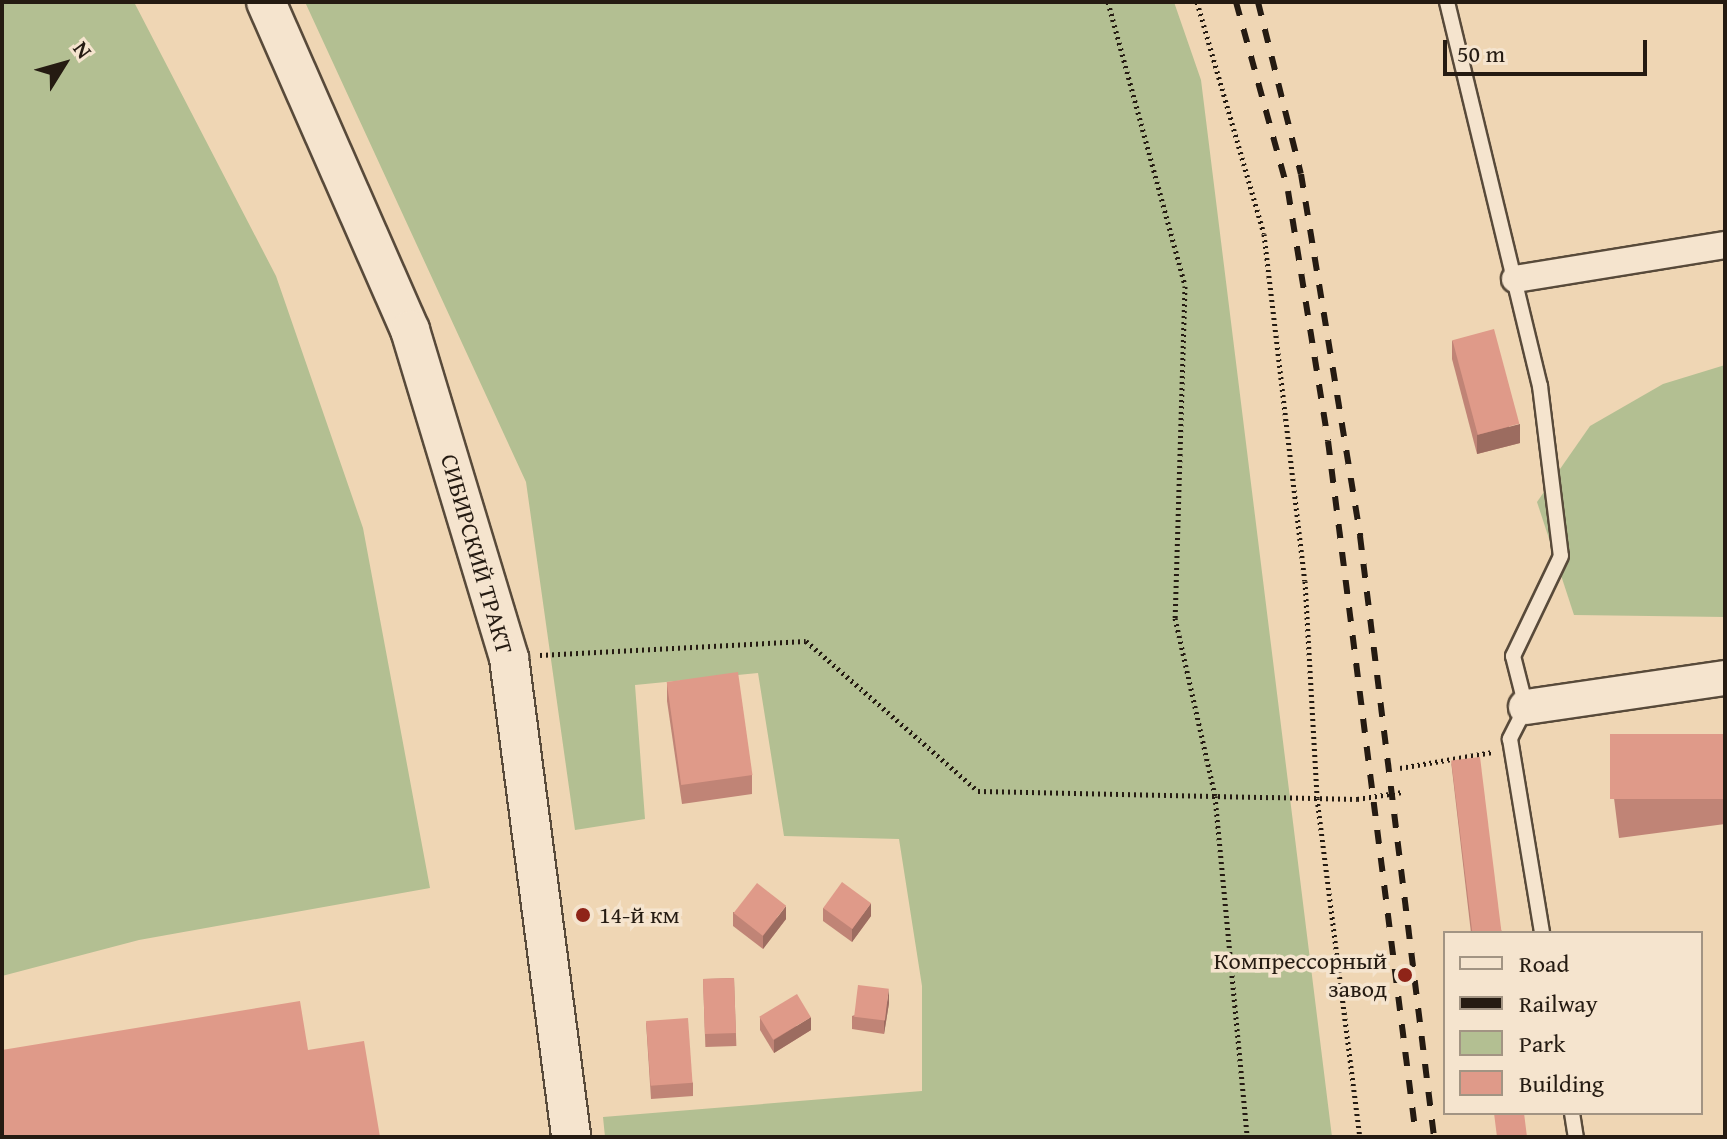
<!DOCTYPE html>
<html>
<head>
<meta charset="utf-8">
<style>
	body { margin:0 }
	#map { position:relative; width:1727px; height:1139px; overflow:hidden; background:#efd6b4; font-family:"Gentium Book Plus",serif }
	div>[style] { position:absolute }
	.green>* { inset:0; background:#b3bf92 }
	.path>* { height:5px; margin-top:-2.5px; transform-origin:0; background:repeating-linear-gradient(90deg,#251b12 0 2px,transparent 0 6px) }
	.roads { filter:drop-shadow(2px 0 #584a3a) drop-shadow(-2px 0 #584a3a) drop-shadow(0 2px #584a3a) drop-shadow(0 -2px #584a3a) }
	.service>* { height:14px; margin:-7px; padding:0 7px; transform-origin:7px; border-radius:7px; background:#f5e4ce }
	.minor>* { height:26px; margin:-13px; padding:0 13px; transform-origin:13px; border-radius:13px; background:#f5e4ce }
	.tertiary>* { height:34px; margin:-17px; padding:0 17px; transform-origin:17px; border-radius:17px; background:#f5e4ce }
	.secondary>* { height:38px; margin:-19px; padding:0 19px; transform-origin:19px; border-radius:19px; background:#f5e4ce }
	.rail>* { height:6px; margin-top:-3px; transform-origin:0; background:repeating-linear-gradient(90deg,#251b12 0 14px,transparent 0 28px) }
	.wall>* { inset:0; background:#c08476; transform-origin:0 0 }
	.shaded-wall>* { inset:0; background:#9c6c60 }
	.building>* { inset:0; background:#df9a89; transform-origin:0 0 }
	.dots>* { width:22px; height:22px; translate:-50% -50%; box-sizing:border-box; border:4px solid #f5e4ce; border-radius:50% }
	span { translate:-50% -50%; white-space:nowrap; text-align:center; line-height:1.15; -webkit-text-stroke:7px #f5e4ce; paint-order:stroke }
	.street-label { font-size:24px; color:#251b12 }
	.poi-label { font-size:24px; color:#251b12 }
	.left { translate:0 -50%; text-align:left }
	.right { translate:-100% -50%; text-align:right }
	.frame { position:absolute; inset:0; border:4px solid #251b12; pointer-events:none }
	.legend { position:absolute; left:1443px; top:931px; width:260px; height:184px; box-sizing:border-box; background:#f5e4ce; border:2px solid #a29483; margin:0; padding:10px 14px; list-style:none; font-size:24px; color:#251b12 }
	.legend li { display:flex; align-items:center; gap:16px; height:40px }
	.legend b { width:40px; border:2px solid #a29483 }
	.north { position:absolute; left:24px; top:24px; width:80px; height:80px; -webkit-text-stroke:6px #f5e4ce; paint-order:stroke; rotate:53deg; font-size:22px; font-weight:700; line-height:32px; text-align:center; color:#251b12 }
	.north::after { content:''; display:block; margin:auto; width:28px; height:36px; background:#251b12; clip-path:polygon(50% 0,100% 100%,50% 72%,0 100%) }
	.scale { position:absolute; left:1443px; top:40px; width:204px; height:36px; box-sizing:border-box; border:4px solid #251b12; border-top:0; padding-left:10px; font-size:24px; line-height:28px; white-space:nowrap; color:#251b12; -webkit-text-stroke:6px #f5e4ce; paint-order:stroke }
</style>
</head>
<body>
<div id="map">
	<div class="green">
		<i style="clip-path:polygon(2px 2px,134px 2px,276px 276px,363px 528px,430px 888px,139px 940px,2px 976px)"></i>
		<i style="clip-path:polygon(305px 2px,1174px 2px,1201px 80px,1332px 1137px,605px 1137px,603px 1117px,922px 1091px,922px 986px,899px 839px,784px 836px,758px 673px,635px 685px,645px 819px,575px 830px,526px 482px)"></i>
		<i style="clip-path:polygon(1725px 365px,1725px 617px,1574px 615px,1537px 502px,1590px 426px,1663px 384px)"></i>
	</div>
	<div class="path">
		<i style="left:1108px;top:2px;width:294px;rotate:74.8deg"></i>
		<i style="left:1185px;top:286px;width:332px;rotate:91.7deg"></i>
		<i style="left:1175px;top:618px;width:182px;rotate:77.3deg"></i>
		<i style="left:1215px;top:796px;width:342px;rotate:84.6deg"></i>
		<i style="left:1197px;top:2px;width:241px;rotate:73.9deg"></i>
		<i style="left:1264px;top:234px;width:349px;rotate:83.3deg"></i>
		<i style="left:1305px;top:581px;width:217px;rotate:86.8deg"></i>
		<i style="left:1317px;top:798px;width:342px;rotate:82.8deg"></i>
		<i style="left:540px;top:655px;width:266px;rotate:-3deg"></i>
		<i style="left:806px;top:641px;width:228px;rotate:41.1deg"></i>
		<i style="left:978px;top:791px;width:379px;rotate:1.2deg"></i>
		<i style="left:1357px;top:799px;width:46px;rotate:-8.8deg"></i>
		<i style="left:1400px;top:768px;width:94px;rotate:-9.8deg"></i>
	</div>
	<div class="roads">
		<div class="service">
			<i style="left:1447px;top:2px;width:395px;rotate:76.4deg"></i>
			<i style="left:1540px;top:386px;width:171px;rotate:83deg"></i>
			<i style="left:1561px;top:556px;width:111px;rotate:115.6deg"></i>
			<i style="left:1513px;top:656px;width:53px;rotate:75.7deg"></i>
			<i style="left:1526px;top:707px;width:36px;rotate:117deg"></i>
			<i style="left:1510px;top:739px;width:197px;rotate:80.6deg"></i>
			<i style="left:1572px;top:1113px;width:24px;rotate:81deg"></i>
		</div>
		<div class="minor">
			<i style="left:1515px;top:279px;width:213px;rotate:-9.2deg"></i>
		</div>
		<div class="tertiary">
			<i style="left:1526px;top:707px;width:201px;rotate:-8.3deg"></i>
		</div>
		<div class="secondary">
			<i style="left:266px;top:2px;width:358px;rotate:66.3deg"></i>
			<i style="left:410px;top:330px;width:343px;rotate:73.2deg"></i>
			<i style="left:509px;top:658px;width:483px;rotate:82.6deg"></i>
		</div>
	</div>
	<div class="rail">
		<i style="left:1236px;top:2px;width:196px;rotate:74.6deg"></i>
		<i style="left:1288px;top:191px;width:253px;rotate:80.9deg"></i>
		<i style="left:1328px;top:441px;width:702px;rotate:82.79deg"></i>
		<i style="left:1258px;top:2px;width:177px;rotate:76deg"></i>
		<i style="left:1301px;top:174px;width:367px;rotate:80.7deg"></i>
		<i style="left:1360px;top:536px;width:606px;rotate:82.98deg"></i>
	</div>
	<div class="wall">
		<i style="clip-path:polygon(1452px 340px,1520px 443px,1477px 454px,1452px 359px)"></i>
		<i style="clip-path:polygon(667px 682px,752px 775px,752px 794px,682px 804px,667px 701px)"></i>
		<i style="clip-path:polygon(1725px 734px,1725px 824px,1619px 838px,1611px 774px,1611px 749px)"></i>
		<i style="clip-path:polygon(1451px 761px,1502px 933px,1471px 933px)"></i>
		<i style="clip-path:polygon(823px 908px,871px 916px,852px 942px,823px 921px)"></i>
		<i style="clip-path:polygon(733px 912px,786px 919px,763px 949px,733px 926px)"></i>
		<i style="left:734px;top:978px;width:68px;height:31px;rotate:88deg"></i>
		<i style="clip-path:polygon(889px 1003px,884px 1034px,852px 1029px,852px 1016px)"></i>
		<i style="clip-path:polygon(760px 1017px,811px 1030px,774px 1053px,760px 1030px)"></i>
		<i style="clip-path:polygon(646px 1022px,693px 1083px,693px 1096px,651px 1099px)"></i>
	</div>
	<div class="shaded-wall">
		<i style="clip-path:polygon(1520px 424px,1520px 443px,1477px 454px,1477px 435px)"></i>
		<i style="clip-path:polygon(871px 903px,871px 916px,852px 942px,852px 929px)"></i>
		<i style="clip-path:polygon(786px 906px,786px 919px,763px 949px,763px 936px)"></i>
		<i style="clip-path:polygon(889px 989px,889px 1003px,884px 1034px,884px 1021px)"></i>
		<i style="clip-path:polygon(811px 1017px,811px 1030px,774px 1053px,774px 1040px)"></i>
	</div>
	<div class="building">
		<i style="left:1494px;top:329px;width:98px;height:43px;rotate:75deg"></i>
		<i style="left:738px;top:672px;width:104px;height:72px;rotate:82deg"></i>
		<i style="left:1725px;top:734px;width:65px;height:115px;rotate:90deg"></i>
		<i style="left:1480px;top:757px;width:177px;height:29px;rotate:83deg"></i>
		<i style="left:842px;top:882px;width:36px;height:32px;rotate:36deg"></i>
		<i style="left:757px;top:883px;width:37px;height:38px;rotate:38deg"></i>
		<i style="left:734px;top:978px;width:55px;height:31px;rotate:88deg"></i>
		<i style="left:858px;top:985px;width:31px;height:32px;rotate:7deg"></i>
		<i style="left:797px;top:994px;width:27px;height:44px;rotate:59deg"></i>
		<i style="clip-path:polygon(300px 1001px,308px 1050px,364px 1041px,380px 1137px,2px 1137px,2px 1050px)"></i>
		<i style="left:688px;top:1018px;width:65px;height:42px;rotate:86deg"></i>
		<i style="clip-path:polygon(1494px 1113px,1524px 1113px,1527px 1137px,1497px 1137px)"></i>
	</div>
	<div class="dots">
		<i style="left:583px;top:915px;background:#8f2418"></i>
		<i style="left:1405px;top:975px;background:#8f2418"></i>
	</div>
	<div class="street-label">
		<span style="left:477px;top:554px;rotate:74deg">СИБИРСКИЙ ТРАКТ</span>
	</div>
	<div class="poi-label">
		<span class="left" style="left:599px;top:915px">14-й км</span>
		<span class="right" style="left:1387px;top:975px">Компрессорный<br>завод</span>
	</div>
	<div class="frame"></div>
	<ul class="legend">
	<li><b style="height:10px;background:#f5e4ce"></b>Road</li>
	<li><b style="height:10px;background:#251b12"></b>Railway</li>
	<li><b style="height:22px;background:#b3bf92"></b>Park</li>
	<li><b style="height:22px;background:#df9a89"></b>Building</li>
	</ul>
	<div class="north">N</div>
	<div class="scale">50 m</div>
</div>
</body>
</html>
